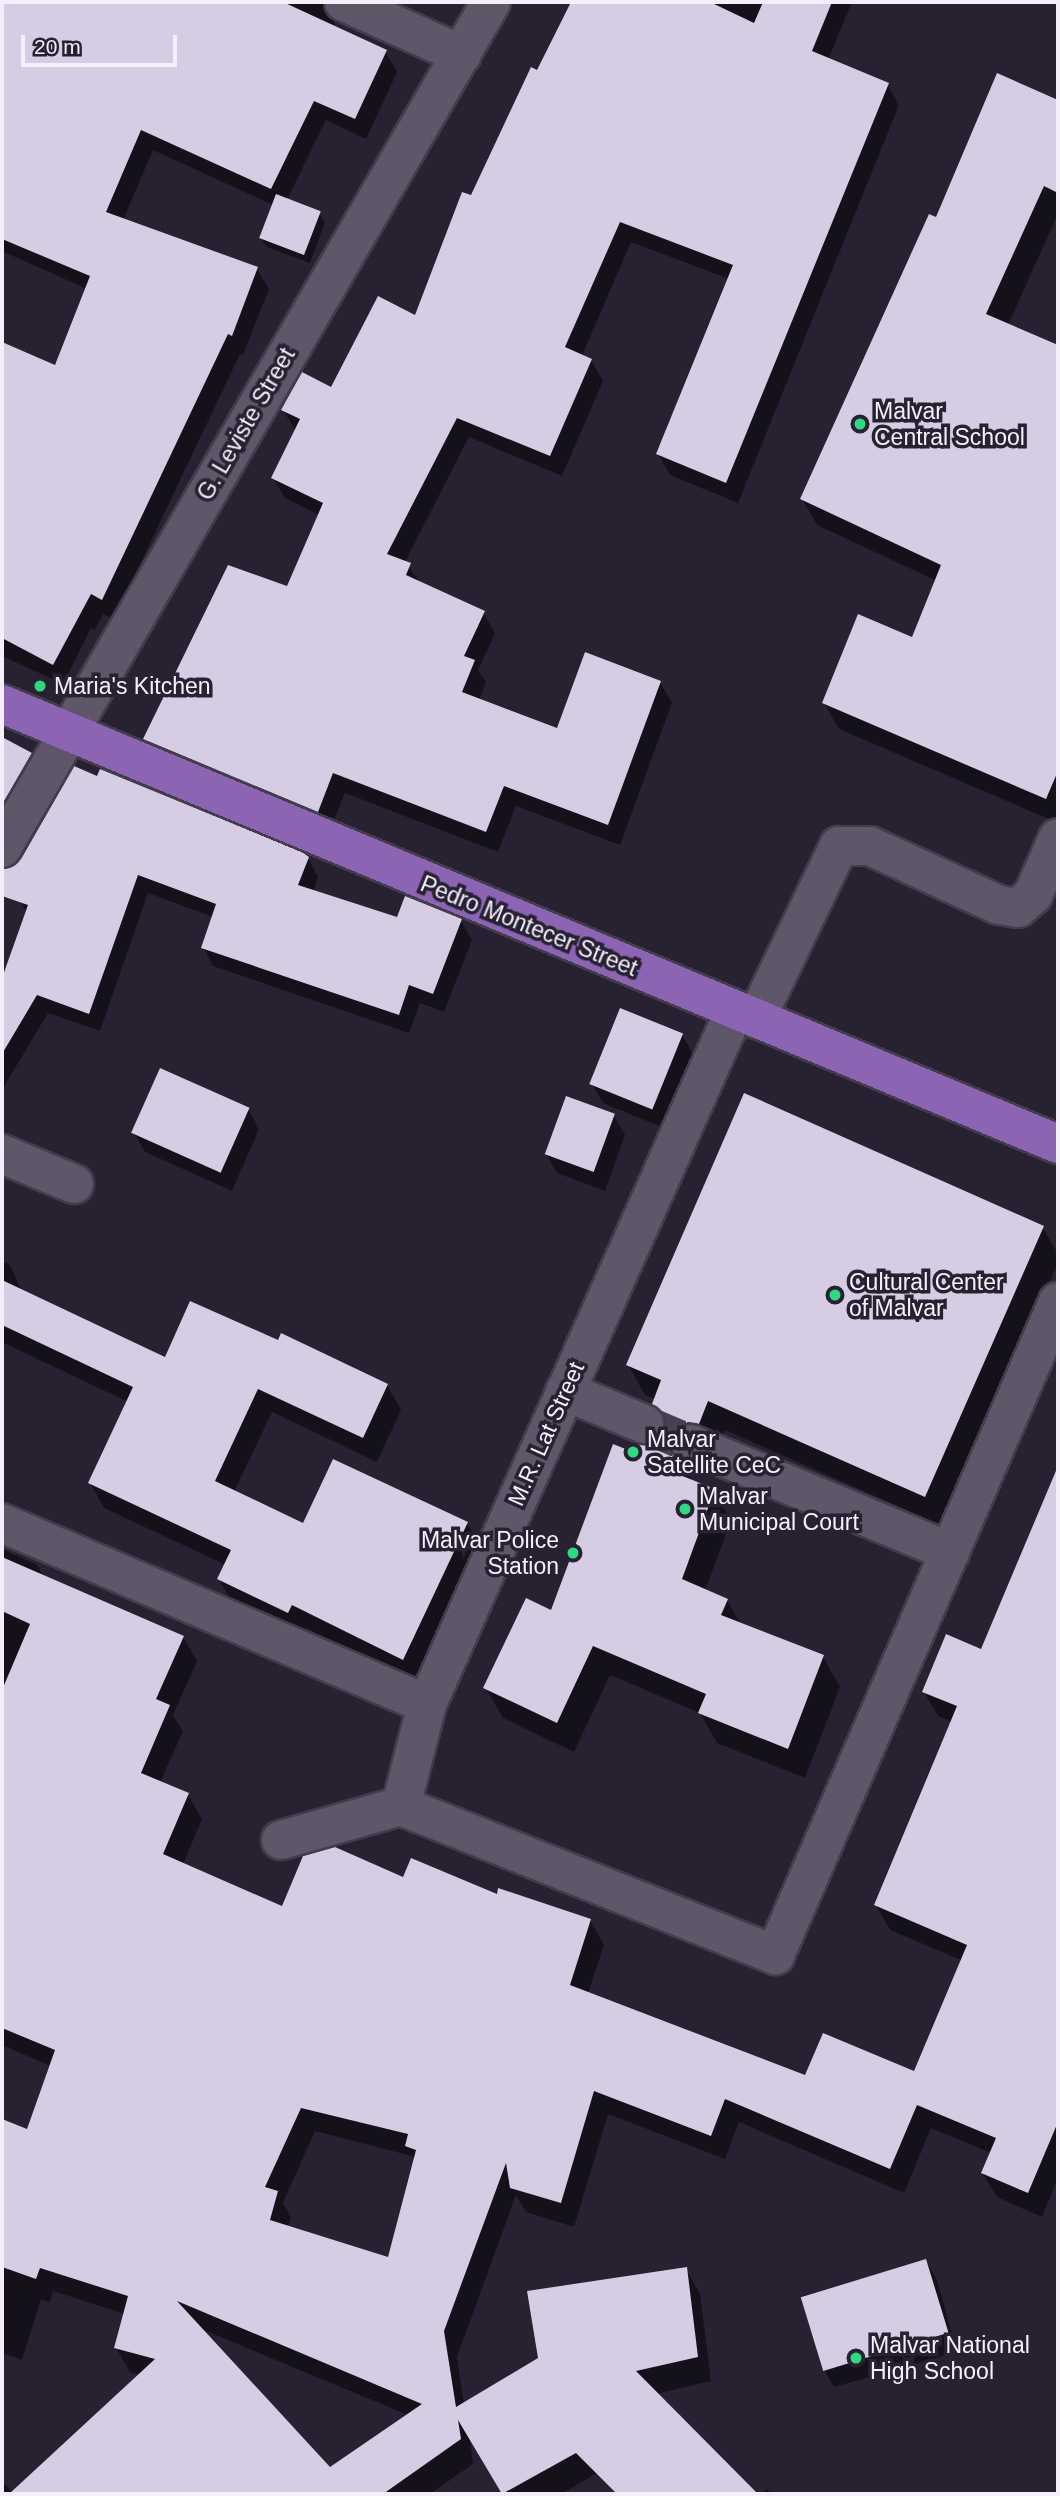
<!DOCTYPE html>
<html>
<head>
<meta charset="utf-8">
<style>
	body { margin:0 }
	#map { position:relative; width:1060px; height:2496px; overflow:hidden; background:#282132; font-family:Arial,sans-serif }
	div>[style] { position:absolute }
	.shadow>* { inset:0; background:#0007 }
	.building>* { inset:0; background:#d6cce3; transform-origin:0 0 }
	.minor-tunnel>* { height:38px; margin-top:-19px; transform-origin:0; background:repeating-linear-gradient(90deg,#474050 0 38px,transparent 0 57px) }
	.roads { filter:drop-shadow(2px 0 #433c4b) drop-shadow(-2px 0 #433c4b) drop-shadow(0 2px #433c4b) drop-shadow(0 -2px #433c4b) }
	.minor>* { height:38px; margin:-19px; padding:0 19px; transform-origin:19px; border-radius:19px; background:#5f566a }
	.major>* { height:38px; margin:-19px; padding:0 19px; transform-origin:19px; border-radius:19px; background:#8b64b4 }
	.dots>* { width:19px; height:19px; translate:-50% -50%; box-sizing:border-box; border:4px solid #282132; border-radius:50% }
	span { translate:-50% -50%; white-space:nowrap; text-align:center; line-height:1.15; -webkit-text-stroke:7px #282132; paint-order:stroke }
	.poi-label { font-size:23px; color:#f4effb }
	.left { translate:0 -50%; text-align:left }
	.right { translate:-100% -50%; text-align:right }
	.street-label { font-size:23px; color:#f4effb }
	.frame { position:absolute; inset:0; border:4px solid #f4effb; pointer-events:none }
	.scale { position:absolute; left:21px; top:35px; width:156px; height:32px; box-sizing:border-box; border:4px solid #f4effb; border-top:0; padding-left:9px; font-size:21px; line-height:24px; white-space:nowrap; color:#f4effb; -webkit-text-stroke:5px #282132; paint-order:stroke }
</style>
</head>
<body>
<div id="map">
	<div class="shadow">
		<i style="clip-path:polygon(2px 2px,349px 2px,335px 15px,334px 27px,385px 51px,397px 72px,366px 139px,326px 120px,287px 200px,319px 213px,325px 222px,310px 263px,267px 247px,261px 238px,273px 205px,153px 150px,123px 220px,257px 269px,269px 289px,243px 355px,240px 354px,114px 619px,103px 614px,95px 630px,91px 628px,63px 684px,2px 656px,2px 343px,56px 367px,87px 289px,2px 251px)"></i>
		<i style="clip-path:polygon(575px 2px,852px 2px,828px 60px,887px 84px,899px 105px,738px 503px,670px 475px,658px 454px,729px 279px,631px 242px,582px 356px,591px 360px,603px 381px,562px 476px,469px 437px,405px 562px,421px 584px,483px 612px,495px 633px,478px 670px,486px 682px,479px 700px,558px 731px,660px 682px,672px 703px,620px 845px,516px 806px,498px 852px,345px 793px,329px 832px,157px 760px,145px 739px,288px 588px,319px 515px,285px 498px,273px 478px,295px 430px,283px 410px,332px 389px,416px 318px,471px 197px)"></i>
		<i style="clip-path:polygon(998px 76px,1058px 102px,1058px 214px,1008px 325px,1058px 347px,1058px 823px,839px 729px,824px 703px,913px 640px,937px 581px,817px 525px,802px 499px,937px 219px)"></i>
		<i style="clip-path:polygon(53px 807px,308px 858px,318px 877px,313px 892px,398px 919px,461px 921px,472px 940px,444px 1012px,420px 1003px,409px 1033px,213px 966px,203px 947px,213px 917px,148px 893px,100px 1031px,48px 1013px,2px 1090px,2px 983px,27px 913px,21px 902px)"></i>
		<i style="clip-path:polygon(682px 1035px,693px 1054px,664px 1128px,603px 1103px,592px 1084px)"></i>
		<i style="clip-path:polygon(248px 1109px,259px 1129px,232px 1191px,145px 1152px,134px 1133px)"></i>
		<i style="clip-path:polygon(614px 1116px,625px 1135px,605px 1191px,557px 1173px,546px 1154px)"></i>
		<i style="clip-path:polygon(1043px 1228px,1058px 1254px,1058px 1263px,943px 1526px,725px 1430px,716px 1453px,705px 1452px,687px 1466px,691px 1481px,714px 1491px,731px 1521px,705px 1591px,727px 1600px,741px 1625px,823px 1657px,840px 1687px,805px 1778px,717px 1743px,700px 1713px,610px 1675px,574px 1752px,503px 1718px,485px 1687px,552px 1612px,634px 1455px,658px 1443px,666px 1434px,655px 1399px,645px 1395px,628px 1365px)"></i>
		<i style="clip-path:polygon(2px 1261px,10px 1265px,22px 1292px,166px 1360px,279px 1343px,387px 1385px,401px 1410px,377px 1462px,272px 1412px,234px 1492px,304px 1525px,467px 1523px,481px 1548px,417px 1683px,306px 1628px,302px 1636px,233px 1604px,219px 1579px,226px 1565px,104px 1508px,90px 1483px,128px 1402px,2px 1342px)"></i>
		<i style="clip-path:polygon(evenodd,1058px 1469px,1058px 2178px,1042px 2217px,997px 2197px,982px 2173px,991px 2153px,931px 2128px,904px 2193px,739px 2122px,725px 2159px,608px 2114px,574px 2227px,526px 2212px,516px 2195px,457px 2357px,464px 2404px,686px 2269px,700px 2294px,711px 2381px,656px 2394px,678px 2426px,561px 2494px,504px 2494px,470px 2438px,473px 2464px,430px 2494px,2px 2494px,2px 2481px,13px 2493px,141px 2375px,130px 2372px,116px 2348px,125px 2314px,53px 2291px,50px 2303px,41px 2299px,22px 2360px,2px 2353px,2px 2121px,28px 2131px,51px 2066px,2px 2045px,2px 1549px,37px 1565px,44px 1577px,183px 1637px,197px 1661px,173px 1715px,183px 1731px,160px 1783px,188px 1795px,202px 1819px,183px 1864px,283px 1909px,404px 1880px,498px 1897px,590px 1920px,604px 1945px,588px 1994px,806px 2078px,915px 2073px,963px 1961px,890px 1930px,876px 1905px,952px 1722px,938px 1716px,924px 1692px,982px 1651px,1058px 1469px,315px 2131px,412px 2156px,415px 2160px,389px 2259px,288px 2227px,291px 2217px,283px 2203px,315px 2131px,1058px 1469px,199px 2328px,408px 2415px,330px 2469px,199px 2328px)"></i>
		<i style="clip-path:polygon(926px 2261px,937px 2280px,957px 2352px,834px 2387px,823px 2368px,802px 2296px)"></i>
		<i style="clip-path:polygon(693px 2431px,756px 2494px,625px 2494px)"></i>
		<i style="clip-path:polygon(767px 2489px,772px 2494px,762px 2494px)"></i>
	</div>
	<div class="building">
		<i style="clip-path:polygon(2px 2px,283px 2px,387px 50px,355px 119px,314px 101px,271px 189px,141px 130px,106px 212px,258px 267px,232px 336px,228px 334px,102px 600px,91px 594px,53px 665px,2px 638px,2px 342px,55px 365px,90px 276px,2px 239px)"></i>
		<i style="clip-path:polygon(571px 2px,710px 2px,754px 23px,763px 2px,832px 2px,812px 51px,889px 83px,726px 483px,656px 454px,733px 265px,620px 222px,565px 347px,592px 359px,550px 456px,457px 418px,387px 554px,411px 563px,406px 575px,485px 611px,464px 656px,475px 660px,462px 692px,557px 728px,585px 652px,661px 681px,608px 825px,504px 786px,486px 832px,333px 773px,318px 812px,143px 739px,228px 565px,287px 586px,323px 503px,271px 478px,300px 419px,281px 410px,302px 372px,331px 387px,378px 296px,415px 315px,462px 192px,471px 195px,531px 67px,537px 70px)"></i>
		<i style="clip-path:polygon(997px 73px,1058px 100px,1058px 193px,1044px 186px,986px 314px,1058px 345px,1058px 771px,1046px 799px,822px 703px,858px 614px,912px 637px,941px 565px,800px 499px,929px 214px,936px 217px)"></i>
		<i style="left:276px;top:194px;width:48px;height:47px;rotate:21deg"></i>
		<i style="clip-path:polygon(2px 737px,32px 753px,2px 805px)"></i>
		<i style="clip-path:polygon(74px 766px,97px 776px,100px 769px,302px 852px,309px 857px,298px 885px,397px 917px,405px 896px,462px 919px,433px 994px,409px 985px,399px 1015px,201px 948px,216px 904px,138px 875px,89px 1014px,37px 995px,2px 1054px,2px 978px,28px 905px,2px 896px,2px 870px,21px 859px)"></i>
		<i style="left:620px;top:1008px;width:68px;height:82px;rotate:22deg"></i>
		<i style="left:160px;top:1068px;width:98px;height:71px;rotate:24deg"></i>
		<i style="clip-path:polygon(744px 1093px,1044px 1226px,925px 1497px,708px 1401px,699px 1424px,688px 1422px,671px 1435px,673px 1457px,683px 1465px,680px 1475px,715px 1489px,682px 1579px,728px 1599px,721px 1615px,824px 1655px,788px 1749px,698px 1713px,706px 1694px,593px 1646px,557px 1723px,483px 1688px,526px 1598px,551px 1610px,613px 1444px,633px 1452px,636px 1444px,657px 1442px,664px 1433px,666px 1421px,652px 1404px,661px 1380px,626px 1365px)"></i>
		<i style="left:566px;top:1096px;width:52px;height:62px;rotate:20deg"></i>
		<i style="clip-path:polygon(2px 1280px,165px 1357px,190px 1301px,278px 1340px,281px 1333px,388px 1384px,363px 1438px,258px 1389px,215px 1481px,303px 1523px,333px 1459px,468px 1522px,403px 1660px,292px 1605px,288px 1613px,217px 1579px,231px 1550px,88px 1483px,133px 1387px,2px 1325px)"></i>
		<i style="clip-path:polygon(evenodd,1058px 1466px,1058px 2122px,1028px 2193px,981px 2173px,996px 2138px,917px 2105px,890px 2169px,725px 2099px,711px 2136px,594px 2091px,561px 2203px,510px 2188px,506px 2163px,444px 2331px,456px 2407px,538px 2358px,527px 2291px,687px 2267px,698px 2357px,636px 2371px,758px 2494px,617px 2494px,576px 2453px,502px 2494px,458px 2420px,461px 2439px,383px 2494px,9px 2494px,155px 2359px,114px 2348px,128px 2296px,40px 2268px,36px 2279px,2px 2267px,2px 2119px,27px 2129px,55px 2050px,2px 2028px,2px 1690px,30px 1624px,2px 1611px,2px 1557px,184px 1636px,156px 1699px,170px 1705px,141px 1773px,189px 1793px,163px 1854px,282px 1906px,303px 1856px,335px 1847px,403px 1877px,411px 1858px,497px 1894px,498px 1888px,591px 1919px,570px 1985px,805px 2075px,823px 2033px,914px 2071px,967px 1945px,874px 1905px,957px 1706px,922px 1692px,946px 1634px,981px 1649px,1058px 1466px,301px 2108px,408px 2134px,405px 2146px,416px 2150px,388px 2257px,270px 2220px,278px 2191px,265px 2187px,301px 2108px,1058px 1466px,177px 2301px,422px 2404px,330px 2467px,177px 2301px)"></i>
		<i style="left:926px;top:2259px;width:77px;height:131px;rotate:73deg"></i>
	</div>
	<div class="minor-tunnel">
		<i style="left:644px;top:1424px;width:51px;rotate:23.1deg"></i>
	</div>
	<div class="roads">
		<div class="minor">
			<i style="left:344px;top:2px;width:129px;rotate:24.2deg"></i>
			<i style="left:2px;top:848px;width:977px;rotate:-59.97deg"></i>
			<i style="left:756px;top:1019px;width:192px;rotate:-64.4deg"></i>
			<i style="left:839px;top:846px;width:31px"></i>
			<i style="left:870px;top:846px;width:142px;rotate:24.6deg"></i>
			<i style="left:999px;top:905px;width:19px;rotate:9deg"></i>
			<i style="left:1018px;top:908px;width:20px;rotate:-41deg"></i>
			<i style="left:1033px;top:895px;width:62px;rotate:-66.3deg"></i>
			<i style="left:2px;top:1154px;width:78px;rotate:22.6deg"></i>
			<i style="left:565px;top:1391px;width:86px;rotate:22.7deg"></i>
			<i style="left:691px;top:1444px;width:281px;rotate:22.6deg"></i>
			<i style="left:2px;top:1523px;width:462px;rotate:23.1deg"></i>
			<i style="left:427px;top:1704px;width:759px;rotate:-66.07deg"></i>
			<i style="left:401px;top:1806px;width:105px;rotate:-75.7deg"></i>
			<i style="left:281px;top:1840px;width:125px;rotate:-15.8deg"></i>
			<i style="left:401px;top:1806px;width:403px;rotate:21.7deg"></i>
			<i style="left:775px;top:1955px;width:712px;rotate:-66.57deg"></i>
		</div>
		<div class="major">
			<i style="left:2px;top:704px;width:1144px;rotate:22.62deg"></i>
		</div>
	</div>
	<div class="dots">
		<i style="left:860px;top:424px;background:#31d882"></i>
		<i style="left:40px;top:686px;background:#31d882"></i>
		<i style="left:835px;top:1295px;background:#31d882"></i>
		<i style="left:633px;top:1452px;background:#31d882"></i>
		<i style="left:685px;top:1509px;background:#31d882"></i>
		<i style="left:573px;top:1553px;background:#31d882"></i>
		<i style="left:856px;top:2358px;background:#31d882"></i>
	</div>
	<div class="poi-label">
		<span class="left" style="left:874px;top:424px">Malvar<br>Central School</span>
		<span class="left" style="left:54px;top:686px">Maria's Kitchen</span>
		<span class="left" style="left:849px;top:1295px">Cultural Center<br>of Malvar</span>
		<span class="left" style="left:647px;top:1452px">Malvar<br>Satellite CeC</span>
		<span class="left" style="left:699px;top:1509px">Malvar<br>Municipal Court</span>
		<span class="right" style="left:559px;top:1553px">Malvar Police<br>Station</span>
		<span class="left" style="left:870px;top:2358px">Malvar National<br>High School</span>
	</div>
	<div class="street-label">
		<span style="left:246px;top:424px;rotate:-60deg">G. Leviste Street</span>
		<span style="left:529px;top:926px;rotate:22deg">Pedro Montecer Street</span>
		<span style="left:546px;top:1434px;rotate:-66deg">M.R. Lat Street</span>
	</div>
	<div class="frame"></div>
	<div class="scale">20 m</div>
</div>
</body>
</html>
